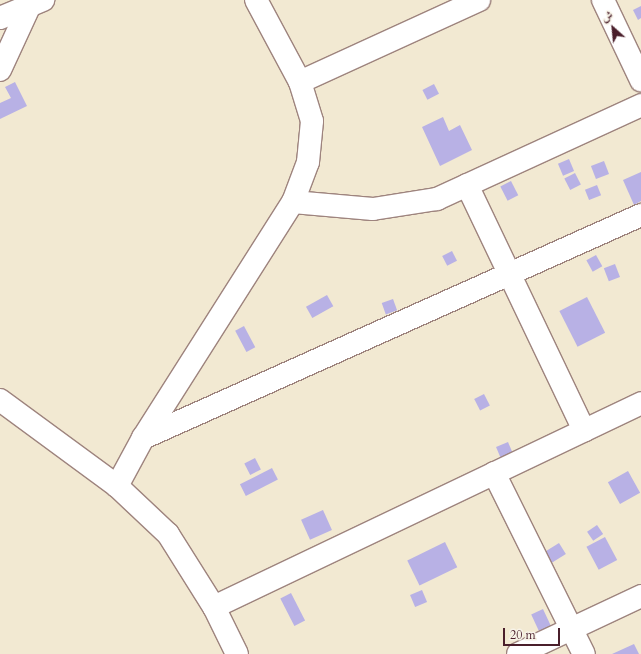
<!DOCTYPE html>
<html>
<head>
<meta charset="utf-8">
<style>
	body { margin:0 }
	#map { position:relative; width:641px; height:654px; overflow:hidden; background:#f2e9d2; font-family:Cardo,Amiri,serif }
	div>[style] { position:absolute }
	.building>* { inset:0; background:#b8b1e5; transform-origin:0 0 }
	.roads { filter:drop-shadow(1px 0 #9e847e) drop-shadow(-1px 0 #9e847e) drop-shadow(0 1px #9e847e) drop-shadow(0 -1px #9e847e) }
	.minor>* { height:22px; margin:-11px; padding:0 11px; transform-origin:11px; border-radius:11px; background:#fff }
	span { translate:-50% -50%; white-space:nowrap; text-align:center; line-height:1.15; -webkit-text-stroke:3.5px #f7f3e8; paint-order:stroke }
	.north { position:absolute; left:593px; top:8px; width:40px; height:40px; -webkit-text-stroke:3px #f7f3e8; paint-order:stroke; rotate:333deg; font-size:11px; font-weight:700; line-height:16px; text-align:center; color:#4a1f2b }
	.north::after { content:''; display:block; margin:auto; width:14px; height:18px; background:#4a1f2b; clip-path:polygon(50% 0,100% 100%,50% 72%,0 100%) }
	.scale { position:absolute; left:503px; top:628px; width:57px; height:18px; box-sizing:border-box; border:2px solid #4a1f2b; border-top:0; padding-left:5px; font-size:12px; line-height:14px; white-space:nowrap; color:#4a1f2b; -webkit-text-stroke:3px #f7f3e8; paint-order:stroke }
</style>
</head>
<body>
<div id="map">
	<div class="building">
		<i style="clip-path:polygon(641px 6px,641px 18px,638px 20px,633px 10px)"></i>
		<i style="clip-path:polygon(15px 82px,27px 106px,0 119px,0 103px,11px 98px,5px 87px)"></i>
		<i style="left:434px;top:84px;width:11px;height:13px;rotate:63deg"></i>
		<i style="clip-path:polygon(443px 117px,449px 131px,460px 125px,472px 150px,440px 166px,422px 127px)"></i>
		<i style="left:569px;top:159px;width:13px;height:12px;rotate:67deg"></i>
		<i style="left:604px;top:161px;width:14px;height:14px;rotate:69deg"></i>
		<i style="clip-path:polygon(641px 172px,641px 201px,634px 205px,623px 180px)"></i>
		<i style="left:575px;top:173px;width:13px;height:12px;rotate:63deg"></i>
		<i style="left:511px;top:181px;width:16px;height:12px;rotate:63deg"></i>
		<i style="left:597px;top:185px;width:11px;height:13px;rotate:68deg"></i>
		<i style="left:452px;top:251px;width:11px;height:11px;rotate:63deg"></i>
		<i style="left:596px;top:255px;width:13px;height:11px;rotate:61deg"></i>
		<i style="left:615px;top:264px;width:14px;height:12px;rotate:69deg"></i>
		<i style="left:327px;top:295px;width:13px;height:24px;rotate:61deg"></i>
		<i style="left:587px;top:297px;width:40px;height:31px;rotate:63deg"></i>
		<i style="left:393px;top:299px;width:12px;height:12px;rotate:70deg"></i>
		<i style="left:244px;top:326px;width:24px;height:10px;rotate:62deg"></i>
		<i style="left:484px;top:394px;width:13px;height:11px;rotate:63deg"></i>
		<i style="left:508px;top:442px;width:13px;height:13px;rotate:67deg"></i>
		<i style="left:255px;top:458px;width:13px;height:12px;rotate:63deg"></i>
		<i style="left:272px;top:468px;width:13px;height:36px;rotate:63deg"></i>
		<i style="left:628px;top:471px;width:25px;height:23px;rotate:61deg"></i>
		<i style="left:323px;top:510px;width:22px;height:24px;rotate:66deg"></i>
		<i style="left:597px;top:525px;width:11px;height:12px;rotate:56deg"></i>
		<i style="left:605px;top:537px;width:26px;height:21px;rotate:62deg"></i>
		<i style="left:445px;top:542px;width:28px;height:42px;rotate:64deg"></i>
		<i style="left:559px;top:543px;width:13px;height:18px;rotate:58deg"></i>
		<i style="left:422px;top:590px;width:13px;height:13px;rotate:67deg"></i>
		<i style="left:291px;top:593px;width:31px;height:12px;rotate:63deg"></i>
		<i style="left:543px;top:609px;width:21px;height:13px;rotate:65deg"></i>
		<i style="clip-path:polygon(634px 644px,639px 654px,612px 654px)"></i>
	</div>
	<div class="roads">
		<div class="minor">
			<i style="left:603px;top:0;width:89px;rotate:64.6deg"></i>
			<i style="left:0;top:18px;width:47px;rotate:-22.7deg"></i>
			<i style="left:0;top:70px;width:69px;rotate:-65.3deg"></i>
			<i style="left:300px;top:82px;width:197px;rotate:-24.6deg"></i>
			<i style="left:467px;top:185px;width:272px;rotate:64.5deg"></i>
			<i style="left:293px;top:202px;width:80px;rotate:5deg"></i>
			<i style="left:373px;top:209px;width:65px;rotate:-8.9deg"></i>
			<i style="left:437px;top:199px;width:225px;rotate:-24.7deg"></i>
			<i style="left:0;top:400px;width:145px;rotate:36.3deg"></i>
			<i style="left:117px;top:486px;width:70px;rotate:43.3deg"></i>
			<i style="left:168px;top:534px;width:86px;rotate:57.8deg"></i>
			<i style="left:214px;top:607px;width:52px;rotate:63.9deg"></i>
			<i style="left:143px;top:438px;width:546px;rotate:-24.12deg"></i>
			<i style="left:494px;top:473px;width:202px;rotate:63.6deg"></i>
			<i style="left:117px;top:486px;width:55px;rotate:-61.6deg"></i>
			<i style="left:143px;top:438px;width:280px;rotate:-57.6deg"></i>
			<i style="left:293px;top:202px;width:43px;rotate:-69.4deg"></i>
			<i style="left:308px;top:162px;width:41px;rotate:-84.4deg"></i>
			<i style="left:312px;top:121px;width:41px;rotate:-107.1deg"></i>
			<i style="left:300px;top:82px;width:93px;rotate:-118.2deg"></i>
			<i style="left:214px;top:607px;width:473px;rotate:-25.5deg"></i>
			<i style="left:518px;top:654px;width:136px;rotate:-25.2deg"></i>
		</div>
	</div>
	<div class="north">ش</div>
	<div class="scale">20 m</div>
</div>
</body>
</html>
